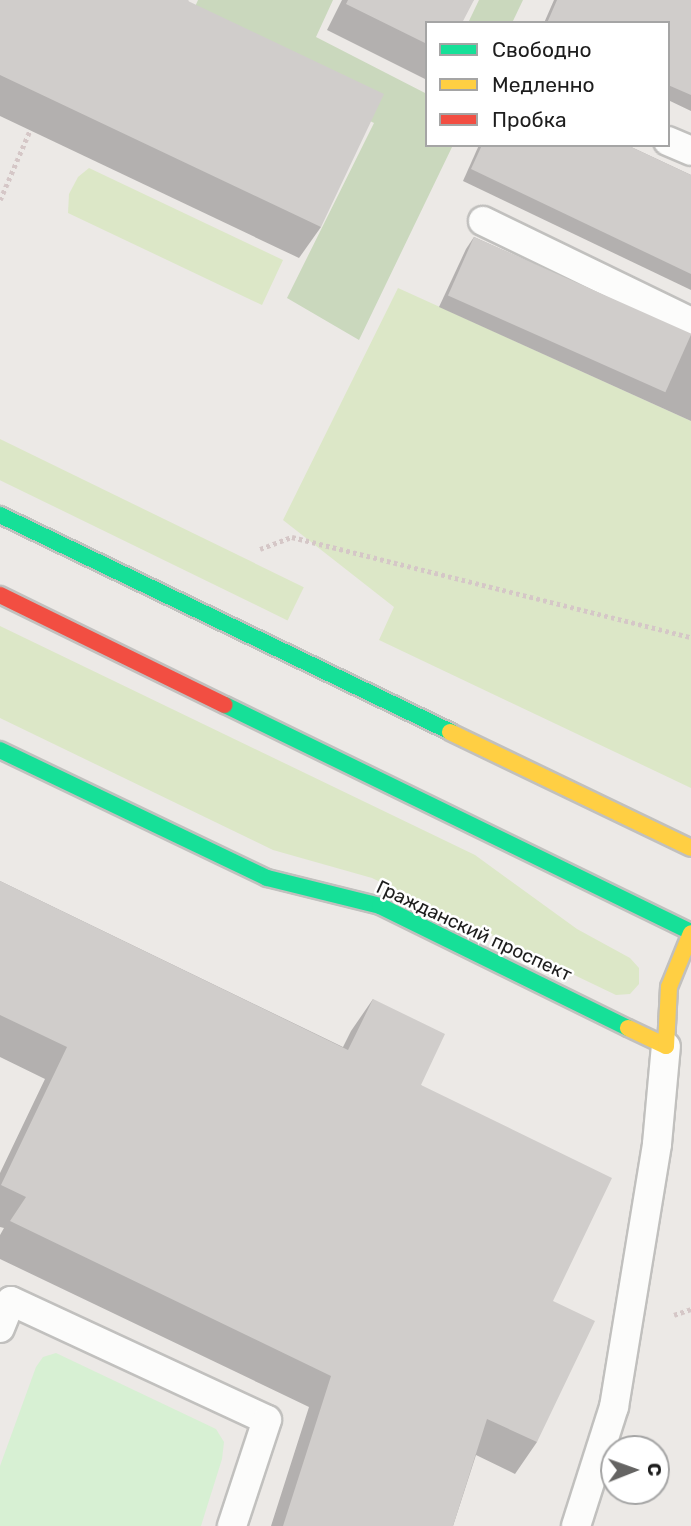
<!DOCTYPE html>
<html>
<head>
<meta charset="utf-8">
<style>
	body { margin:0 }
	#map { position:relative; width:691px; height:1526px; overflow:hidden; background:#ece9e6; font-family:Rubik,sans-serif }
	div>[style] { position:absolute }
	.grass>* { inset:0; background:#dce7c7; transform-origin:0 0 }
	.forest>* { inset:0; background:#cad8bd }
	.park>* { inset:0; background:#d7f0d3 }
	.path>* { height:4.5px; margin-top:-2.25px; transform-origin:0; background:repeating-linear-gradient(90deg,#d5c7c7 0 3.5px,transparent 0 7px) }
	.roads { filter:drop-shadow(2px 0 #c1c0be) drop-shadow(-2px 0 #c1c0be) drop-shadow(0 2px #c1c0be) drop-shadow(0 -2px #c1c0be) }
	.lane>* { height:28px; margin:-14px; padding:0 14px; transform-origin:14px; border-radius:14px; background:#fcfcfb }
	.fast>* { height:16px; margin:-8px; padding:0 8px; transform-origin:8px; border-radius:8px; background:#16e098 }
	.slow>* { height:16px; margin:-8px; padding:0 8px; transform-origin:8px; border-radius:8px; background:#ffcf43 }
	.jam>* { height:16px; margin:-8px; padding:0 8px; transform-origin:8px; border-radius:8px; background:#f24e42 }
	.wall>* { inset:0; background:#b3b0af }
	.building>* { inset:0; background:#d0cdcb; transform-origin:0 0 }
	span { translate:-50% -50%; white-space:nowrap; text-align:center; line-height:1.15; -webkit-text-stroke:5px #fff; paint-order:stroke }
	.street-label { font-size:19px; color:#1d1d1d }
	.legend { position:absolute; left:425px; top:21px; width:245px; height:126px; box-sizing:border-box; background:#fff; border:2px solid #a5a5a5; margin:0; padding:9px 12px; list-style:none; font-size:21px; color:#1d1d1d }
	.legend li { display:flex; align-items:center; gap:14px; height:35px }
	.legend b { width:35px; border:2px solid #a5a5a5 }
	.north { position:absolute; left:600px; top:1435px; width:70px; height:70px; box-sizing:border-box; background:#fff; border:2px solid #a5a5a5; border-radius:50%; rotate:89deg; font-size:19px; font-weight:700; line-height:28px; text-align:center; color:#1d1d1d }
	.north::after { content:''; display:block; margin:auto; width:24px; height:32px; background:#656463; clip-path:polygon(50% 0,100% 100%,50% 72%,0 100%) }
</style>
</head>
<body>
<div id="map">
	<div class="grass">
		<i style="clip-path:polygon(89px 168px,283px 260px,262px 305px,68px 213px,69px 194px,78px 177px)"></i>
		<i style="clip-path:polygon(398px 288px,691px 421px,691px 788px,379px 640px,394px 607px,283px 520px)"></i>
		<i style="left:0;top:439px;width:338px;height:37px;rotate:26deg"></i>
		<i style="clip-path:polygon(0 626px,475px 855px,577px 929px,630px 958px,639px 968px,639px 984px,630px 994px,616px 995px,372px 878px,273px 850px,0 718px)"></i>
	</div>
	<div class="forest">
		<i style="clip-path:polygon(198px 0,333px 0,316px 37px,427px 94px,427px 145px,453px 145px,359px 340px,287px 298px,374px 123px,185px 29px)"></i>
		<i style="clip-path:polygon(479px 0,523px 0,512px 23px,468px 23px)"></i>
	</div>
	<div class="park">
		<i style="clip-path:polygon(56px 1353px,216px 1429px,224px 1442px,222px 1459px,201px 1526px,0 1526px,0 1466px,36px 1367px,43px 1357px)"></i>
	</div>
	<div class="path">
		<i style="left:0;top:200px;width:76px;rotate:-66.8deg"></i>
		<i style="left:260px;top:549px;width:34px;rotate:-21deg"></i>
		<i style="left:292px;top:537px;width:411px;rotate:14.1deg"></i>
		<i style="left:674px;top:1315px;width:18px;rotate:-19deg"></i>
	</div>
	<div class="roads">
		<div class="lane">
			<i style="left:668px;top:141px;width:25px;rotate:23deg"></i>
			<i style="left:483px;top:221px;width:231px;rotate:25.9deg"></i>
			<i style="left:0;top:1328px;width:29px;rotate:-68deg"></i>
			<i style="left:11px;top:1301px;width:282px;rotate:24.9deg"></i>
			<i style="left:267px;top:1420px;width:112px;rotate:108.3deg"></i>
			<i style="left:576px;top:1526px;width:125px;rotate:-72.3deg"></i>
			<i style="left:614px;top:1407px;width:266px;rotate:-80.7deg"></i>
			<i style="left:657px;top:1144px;width:98px;rotate:-84.8deg"></i>
		</div>
		<div class="fast">
			<i style="left:0;top:515px;width:500px;rotate:25.7deg"></i>
			<i style="left:225px;top:705px;width:518px;rotate:25.97deg"></i>
			<i style="left:0;top:750px;width:296px;rotate:25.6deg"></i>
			<i style="left:267px;top:878px;width:116px;rotate:13.9deg"></i>
			<i style="left:380px;top:906px;width:276px;rotate:26.2deg"></i>
		</div>
		<div class="slow">
			<i style="left:450px;top:732px;width:267px;rotate:25.7deg"></i>
			<i style="left:628px;top:1028px;width:42px;rotate:25.3deg"></i>
			<i style="left:666px;top:1046px;width:59px;rotate:-87.1deg"></i>
			<i style="left:669px;top:987px;width:58px;rotate:-67.8deg"></i>
		</div>
		<div class="jam">
			<i style="left:0;top:595px;width:250px;rotate:26.1deg"></i>
		</div>
	</div>
	<div class="wall">
		<i style="clip-path:polygon(0 0,188px 1px,321px 227px,299px 258px,0 116px)"></i>
		<i style="clip-path:polygon(342px 0,474px 0,427px 23px,427px 80px,327px 30px)"></i>
		<i style="clip-path:polygon(554px 0,691px 0,691px 111px,668px 100px,668px 23px,544px 23px)"></i>
		<i style="clip-path:polygon(479px 145px,627px 145px,691px 175px,691px 290px,463px 181px)"></i>
		<i style="clip-path:polygon(474px 237px,691px 335px,691px 421px,439px 307px,466px 249px)"></i>
		<i style="clip-path:polygon(0 881px,343px 1047px,351px 1031px,373px 999px,421px 1085px,553px 1301px,537px 1442px,515px 1474px,476px 1455px,453px 1526px,271px 1526px,309px 1407px,0 1259px,0 1235px,4px 1228px,0 1227px,0 1173px,45px 1079px,0 1057px)"></i>
	</div>
	<div class="building">
		<i style="clip-path:polygon(0 0,189px 0,188px 1px,384px 94px,321px 227px,0 75px)"></i>
		<i style="clip-path:polygon(348px 0,474px 0,462px 23px,427px 23px,427px 44px,346px 4px)"></i>
		<i style="clip-path:polygon(557px 0,691px 0,691px 95px,668px 85px,668px 23px,547px 23px)"></i>
		<i style="clip-path:polygon(482px 145px,627px 145px,691px 175px,691px 274px,471px 169px)"></i>
		<i style="left:474px;top:237px;width:238px;height:64px;rotate:24deg"></i>
		<i style="clip-path:polygon(0 881px,348px 1050px,373px 999px,445px 1034px,421px 1085px,612px 1178px,553px 1301px,595px 1321px,537px 1442px,487px 1419px,453px 1526px,283px 1526px,331px 1376px,10px 1221px,26px 1197px,1px 1185px,67px 1047px,0 1015px)"></i>
	</div>
	<div class="street-label">
		<span style="left:474px;top:931px;rotate:25deg">Гражданский проспект</span>
	</div>
	<ul class="legend">
	<li><b style="height:9px;background:#16e098"></b>Свободно</li>
	<li><b style="height:9px;background:#ffcf43"></b>Медленно</li>
	<li><b style="height:9px;background:#f24e42"></b>Пробка</li>
	</ul>
	<div class="north">С</div>
</div>
</body>
</html>
